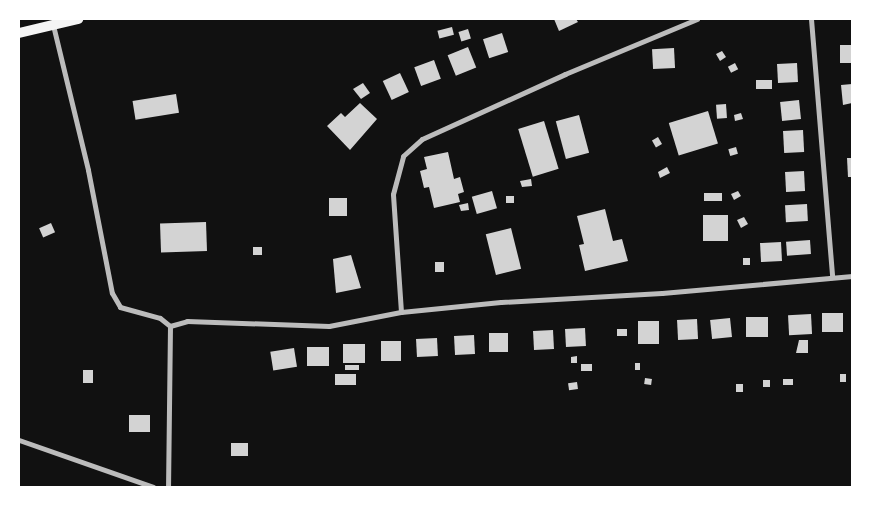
<!DOCTYPE html>
<html>
<head>
<meta charset="utf-8">
<style>
	body { margin:0 }
	#map { position:relative; width:871px; height:506px; overflow:hidden; background:#111; font-family:Inter,sans-serif }
	div>[style] { position:absolute }
	.building>* { inset:0; background:#d3d3d3; transform-origin:0 0 }
	.minor>* { height:5px; margin:-2.5px; padding:0 2.5px; transform-origin:2.5px; border-radius:2.5px; background:#bcbcbc }
	.secondary>* { height:10px; margin:-5px; padding:0 5px; transform-origin:5px; border-radius:5px; background:#f5f5f5 }
	span { translate:-50% -50%; white-space:nowrap; text-align:center; line-height:1.15; -webkit-text-stroke:4.5px #fff; paint-order:stroke }
	.frame { position:absolute; inset:0; border:20px solid #fff; pointer-events:none }
</style>
</head>
<body>
<div id="map">
	<div class="building">
		<i style="clip-path:polygon(554px 19px,576px 19px,578px 22px,559px 31px)"></i>
		<i style="left:452px;top:27px;width:8px;height:15px;rotate:76deg"></i>
		<i style="left:468px;top:29px;width:10px;height:10px;rotate:73deg"></i>
		<i style="left:502px;top:33px;width:20px;height:20px;rotate:72deg"></i>
		<i style="left:852px;top:45px;width:18px;height:12px;rotate:90deg"></i>
		<i style="left:468px;top:47px;width:22px;height:22px;rotate:68deg"></i>
		<i style="left:674px;top:48px;width:20px;height:22px;rotate:87deg"></i>
		<i style="clip-path:polygon(722px 51px,726px 57px,720px 61px,716px 54px)"></i>
		<i style="left:434px;top:60px;width:20px;height:21px;rotate:70deg"></i>
		<i style="left:735px;top:63px;width:7px;height:8px;rotate:63deg"></i>
		<i style="left:797px;top:63px;width:19px;height:20px;rotate:87deg"></i>
		<i style="left:400px;top:73px;width:21px;height:19px;rotate:65deg"></i>
		<i style="left:772px;top:80px;width:9px;height:16px;rotate:90deg"></i>
		<i style="clip-path:polygon(363px 83px,370px 93px,361px 99px,353px 89px)"></i>
		<i style="clip-path:polygon(852px 84px,852px 103px,843px 105px,841px 85px)"></i>
		<i style="left:176px;top:94px;width:19px;height:44px;rotate:81deg"></i>
		<i style="left:799px;top:100px;width:19px;height:19px;rotate:84deg"></i>
		<i style="clip-path:polygon(360px 103px,377px 119px,350px 150px,327px 126px,341px 113px,345px 117px)"></i>
		<i style="left:726px;top:104px;width:14px;height:10px;rotate:86deg"></i>
		<i style="left:708px;top:111px;width:34px;height:41px;rotate:73deg"></i>
		<i style="clip-path:polygon(741px 113px,743px 119px,735px 121px,734px 115px)"></i>
		<i style="left:579px;top:115px;width:39px;height:24px;rotate:75deg"></i>
		<i style="left:544px;top:121px;width:50px;height:27px;rotate:73deg"></i>
		<i style="left:803px;top:130px;width:22px;height:20px;rotate:87deg"></i>
		<i style="left:658px;top:137px;width:8px;height:7px;rotate:60deg"></i>
		<i style="left:736px;top:147px;width:7px;height:8px;rotate:74deg"></i>
		<i style="clip-path:polygon(448px 152px,454px 179px,460px 177px,464px 192px,458px 194px,460px 202px,434px 208px,429px 187px,424px 188px,420px 171px,427px 169px,424px 157px)"></i>
		<i style="clip-path:polygon(847px 158px,852px 158px,852px 177px,848px 177px)"></i>
		<i style="clip-path:polygon(667px 167px,670px 173px,660px 178px,658px 172px)"></i>
		<i style="left:804px;top:171px;width:20px;height:19px;rotate:87deg"></i>
		<i style="clip-path:polygon(531px 179px,532px 186px,522px 187px,520px 181px)"></i>
		<i style="left:492px;top:191px;width:18px;height:21px;rotate:74deg"></i>
		<i style="clip-path:polygon(738px 191px,741px 196px,734px 200px,731px 194px)"></i>
		<i style="left:722px;top:193px;width:8px;height:18px;rotate:90deg"></i>
		<i style="left:506px;top:196px;width:8px;height:7px"></i>
		<i style="left:329px;top:198px;width:18px;height:18px"></i>
		<i style="clip-path:polygon(468px 203px,469px 210px,461px 211px,459px 205px)"></i>
		<i style="left:807px;top:204px;width:17px;height:22px;rotate:87deg"></i>
		<i style="clip-path:polygon(605px 209px,613px 241px,622px 239px,628px 261px,585px 271px,579px 245px,584px 244px,577px 216px)"></i>
		<i style="left:703px;top:215px;width:25px;height:26px"></i>
		<i style="clip-path:polygon(744px 217px,748px 224px,741px 228px,737px 220px)"></i>
		<i style="left:206px;top:222px;width:29px;height:46px;rotate:88deg"></i>
		<i style="left:51px;top:223px;width:10px;height:13px;rotate:66deg"></i>
		<i style="left:511px;top:228px;width:42px;height:26px;rotate:76deg"></i>
		<i style="left:810px;top:240px;width:14px;height:24px;rotate:86deg"></i>
		<i style="left:781px;top:242px;width:19px;height:21px;rotate:87deg"></i>
		<i style="left:262px;top:247px;width:8px;height:9px;rotate:90deg"></i>
		<i style="clip-path:polygon(351px 255px,361px 288px,336px 293px,333px 259px)"></i>
		<i style="left:743px;top:258px;width:7px;height:7px"></i>
		<i style="left:444px;top:262px;width:10px;height:9px;rotate:90deg"></i>
		<i style="left:822px;top:313px;width:21px;height:19px"></i>
		<i style="left:811px;top:314px;width:20px;height:23px;rotate:87deg"></i>
		<i style="left:746px;top:317px;width:22px;height:20px"></i>
		<i style="left:730px;top:318px;width:19px;height:20px;rotate:84deg"></i>
		<i style="left:697px;top:319px;width:20px;height:20px;rotate:87deg"></i>
		<i style="left:638px;top:321px;width:21px;height:23px"></i>
		<i style="left:585px;top:328px;width:18px;height:20px;rotate:87deg"></i>
		<i style="left:617px;top:329px;width:10px;height:7px"></i>
		<i style="left:553px;top:330px;width:19px;height:20px;rotate:87deg"></i>
		<i style="left:508px;top:333px;width:19px;height:19px;rotate:90deg"></i>
		<i style="left:474px;top:335px;width:19px;height:20px;rotate:87deg"></i>
		<i style="left:437px;top:338px;width:18px;height:21px;rotate:87deg"></i>
		<i style="clip-path:polygon(799px 340px,808px 340px,808px 353px,796px 353px)"></i>
		<i style="left:381px;top:341px;width:20px;height:20px"></i>
		<i style="left:343px;top:344px;width:22px;height:19px"></i>
		<i style="left:307px;top:347px;width:22px;height:19px"></i>
		<i style="left:294px;top:348px;width:19px;height:24px;rotate:81deg"></i>
		<i style="clip-path:polygon(577px 356px,577px 363px,571px 363px,571px 357px)"></i>
		<i style="left:635px;top:363px;width:5px;height:7px"></i>
		<i style="left:581px;top:364px;width:11px;height:7px"></i>
		<i style="left:345px;top:365px;width:14px;height:5px"></i>
		<i style="left:83px;top:370px;width:10px;height:13px"></i>
		<i style="left:335px;top:374px;width:21px;height:11px"></i>
		<i style="left:840px;top:374px;width:6px;height:8px"></i>
		<i style="left:645px;top:378px;width:7px;height:6px;rotate:8deg"></i>
		<i style="left:783px;top:379px;width:10px;height:6px"></i>
		<i style="left:763px;top:380px;width:7px;height:7px"></i>
		<i style="left:577px;top:382px;width:7px;height:9px;rotate:82deg"></i>
		<i style="left:736px;top:384px;width:7px;height:8px"></i>
		<i style="left:129px;top:415px;width:21px;height:17px"></i>
		<i style="left:231px;top:443px;width:17px;height:13px"></i>
	</div>
	<div class="minor">
		<i style="left:811px;top:19px;width:259px;rotate:85.3deg"></i>
		<i style="left:53px;top:25px;width:149px;rotate:76.4deg"></i>
		<i style="left:88px;top:170px;width:125px;rotate:79deg"></i>
		<i style="left:112px;top:293px;width:16px;rotate:60deg"></i>
		<i style="left:120px;top:307px;width:41px;rotate:15.4deg"></i>
		<i style="left:160px;top:318px;width:13px;rotate:39deg"></i>
		<i style="left:170px;top:326px;width:161px;rotate:90.7deg"></i>
		<i style="left:401px;top:312px;width:118px;rotate:-93.9deg"></i>
		<i style="left:393px;top:194px;width:39px;rotate:-75deg"></i>
		<i style="left:403px;top:156px;width:25px;rotate:-42deg"></i>
		<i style="left:422px;top:139px;width:157px;rotate:-24.4deg"></i>
		<i style="left:565px;top:74px;width:143px;rotate:-22.6deg"></i>
		<i style="left:170px;top:326px;width:18px;rotate:-16deg"></i>
		<i style="left:187px;top:321px;width:142px;rotate:2deg"></i>
		<i style="left:329px;top:326px;width:73px;rotate:-11deg"></i>
		<i style="left:401px;top:312px;width:100px;rotate:-5.7deg"></i>
		<i style="left:501px;top:302px;width:161px;rotate:-3.2deg"></i>
		<i style="left:662px;top:293px;width:191px;rotate:-5.1deg"></i>
		<i style="left:19px;top:440px;width:142px;rotate:19.3deg"></i>
	</div>
	<div class="secondary">
		<i style="left:19px;top:33px;width:61px;rotate:-13.3deg"></i>
	</div>
	<div class="frame"></div>
</div>
</body>
</html>
